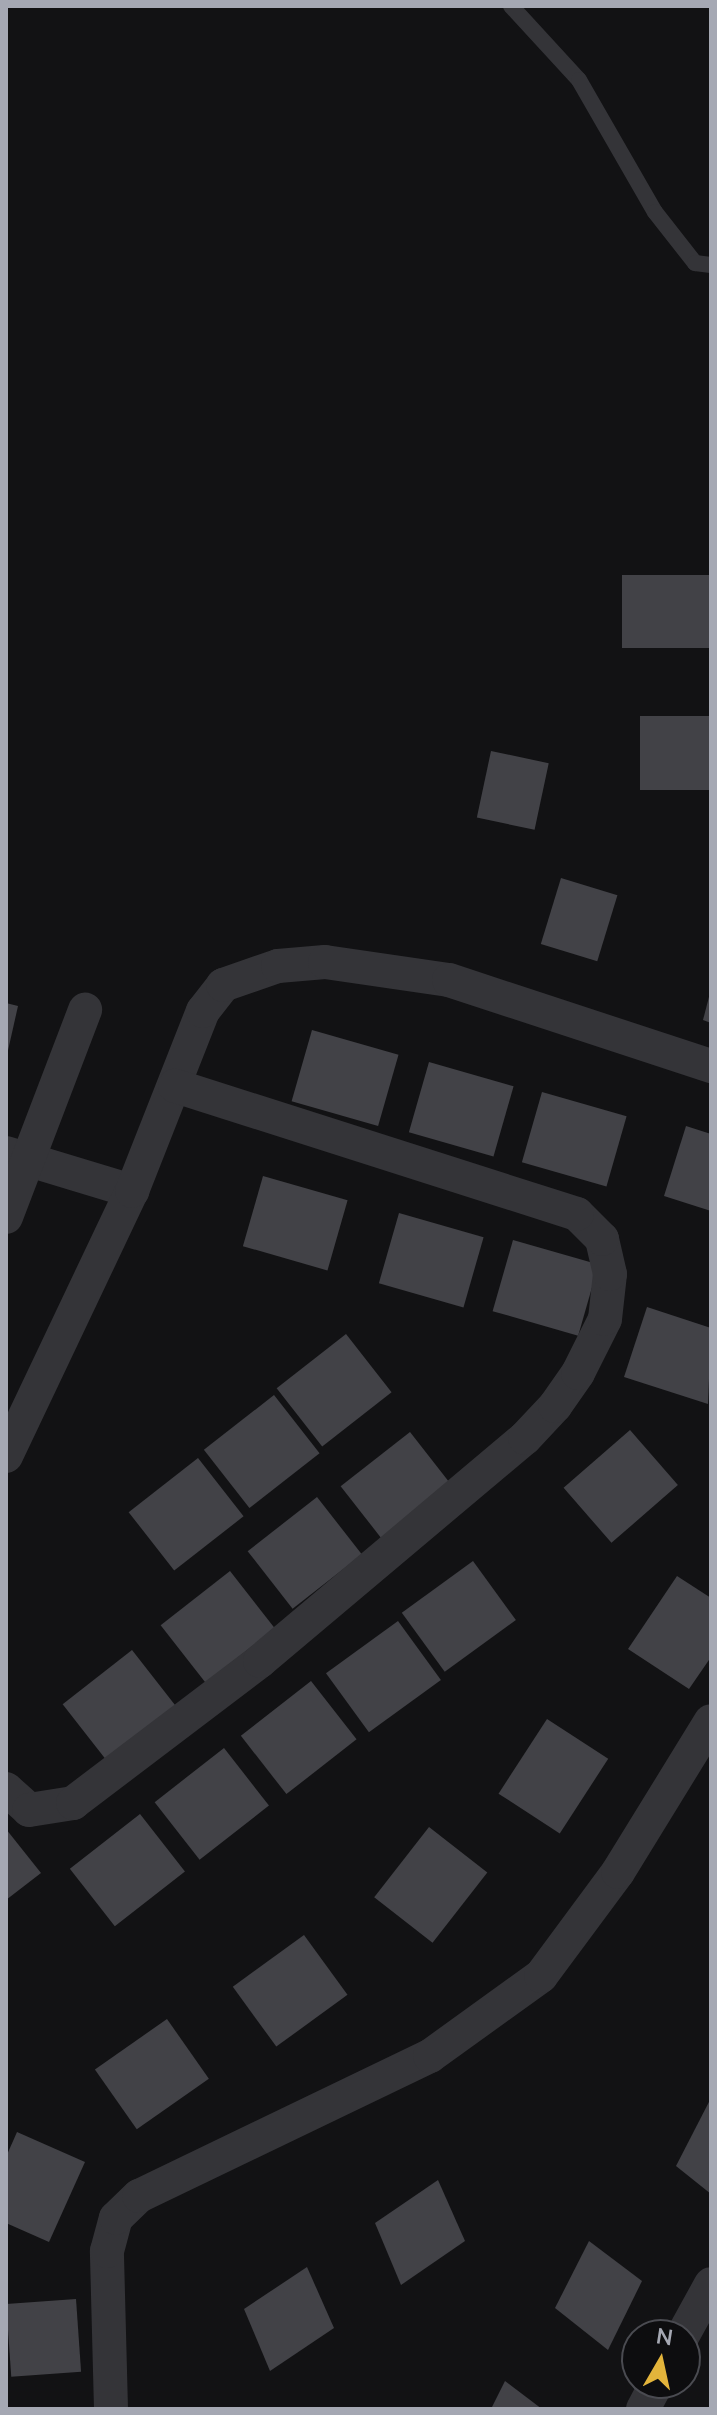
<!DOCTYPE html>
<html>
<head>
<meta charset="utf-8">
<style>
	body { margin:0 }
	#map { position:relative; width:717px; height:2415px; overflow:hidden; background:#121214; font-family:"Nunito Sans",sans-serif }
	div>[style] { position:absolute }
	.building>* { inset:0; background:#424247; transform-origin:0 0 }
	.service>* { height:16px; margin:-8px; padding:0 8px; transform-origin:8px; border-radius:8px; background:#343438 }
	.minor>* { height:34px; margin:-17px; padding:0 17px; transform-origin:17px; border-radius:17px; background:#343438 }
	span { translate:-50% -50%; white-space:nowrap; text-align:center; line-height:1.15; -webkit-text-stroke:8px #0d0d0f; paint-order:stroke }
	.frame { position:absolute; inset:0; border:8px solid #a5a8b3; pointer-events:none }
	.north { position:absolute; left:621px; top:2319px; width:80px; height:80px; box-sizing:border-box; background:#0d0d0f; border:2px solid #4a4b51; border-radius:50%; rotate:9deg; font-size:22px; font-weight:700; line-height:32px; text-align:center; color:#a5a8b3 }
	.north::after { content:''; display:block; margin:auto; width:28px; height:36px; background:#e3b43b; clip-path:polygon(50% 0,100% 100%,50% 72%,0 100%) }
</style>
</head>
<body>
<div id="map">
	<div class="building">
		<i style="left:711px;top:575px;width:73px;height:89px;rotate:90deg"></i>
		<i style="left:711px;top:716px;width:74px;height:71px;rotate:90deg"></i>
		<i style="left:491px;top:751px;width:59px;height:68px;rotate:12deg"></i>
		<i style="left:561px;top:878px;width:59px;height:69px;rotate:17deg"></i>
		<i style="clip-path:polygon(710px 993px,711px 993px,711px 1023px,703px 1020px)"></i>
		<i style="clip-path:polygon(6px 1003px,18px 1006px,7px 1055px,6px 1055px)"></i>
		<i style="left:312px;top:1030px;width:90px;height:74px;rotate:16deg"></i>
		<i style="left:429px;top:1062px;width:88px;height:73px;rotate:16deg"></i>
		<i style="left:542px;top:1092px;width:88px;height:73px;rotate:16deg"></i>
		<i style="clip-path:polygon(686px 1126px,711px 1134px,711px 1211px,664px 1196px)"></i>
		<i style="left:263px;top:1176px;width:88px;height:73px;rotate:16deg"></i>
		<i style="left:399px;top:1213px;width:88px;height:73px;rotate:16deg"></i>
		<i style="left:513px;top:1240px;width:89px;height:74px;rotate:16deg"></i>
		<i style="clip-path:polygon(647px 1307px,711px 1328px,708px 1404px,624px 1377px)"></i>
		<i style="left:346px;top:1334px;width:74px;height:88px;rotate:52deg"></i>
		<i style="left:274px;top:1395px;width:74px;height:89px;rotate:52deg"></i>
		<i style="left:630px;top:1430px;width:73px;height:88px;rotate:49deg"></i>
		<i style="left:410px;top:1432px;width:73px;height:88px;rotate:52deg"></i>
		<i style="left:198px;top:1458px;width:74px;height:88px;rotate:52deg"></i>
		<i style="left:317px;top:1497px;width:73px;height:88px;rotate:52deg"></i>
		<i style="left:473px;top:1561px;width:73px;height:88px;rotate:54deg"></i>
		<i style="left:230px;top:1571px;width:73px;height:88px;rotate:52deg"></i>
		<i style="clip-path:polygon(677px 1576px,711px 1598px,711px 1657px,689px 1689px,628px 1649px)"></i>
		<i style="left:398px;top:1621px;width:73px;height:89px;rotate:54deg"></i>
		<i style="left:132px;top:1650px;width:73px;height:88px;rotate:52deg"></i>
		<i style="left:311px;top:1681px;width:74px;height:89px;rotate:52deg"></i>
		<i style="left:547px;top:1719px;width:73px;height:89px;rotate:33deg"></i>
		<i style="left:224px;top:1748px;width:73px;height:88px;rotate:52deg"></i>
		<i style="left:140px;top:1814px;width:73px;height:89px;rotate:52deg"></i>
		<i style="left:429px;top:1827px;width:74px;height:89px;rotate:38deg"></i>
		<i style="clip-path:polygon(6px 1829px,41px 1873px,6px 1900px)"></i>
		<i style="left:304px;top:1935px;width:74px;height:88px;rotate:54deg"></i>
		<i style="left:167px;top:2019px;width:73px;height:88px;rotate:55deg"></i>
		<i style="clip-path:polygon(711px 2098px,711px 2194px,676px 2166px)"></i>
		<i style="clip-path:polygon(17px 2132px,85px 2162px,49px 2242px,6px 2223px,6px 2157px)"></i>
		<i style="clip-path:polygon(438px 2180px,465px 2241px,401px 2285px,375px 2223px)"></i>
		<i style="clip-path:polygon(589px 2241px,642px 2281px,608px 2350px,555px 2308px)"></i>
		<i style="clip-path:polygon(307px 2267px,334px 2328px,270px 2371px,244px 2309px)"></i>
		<i style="left:76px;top:2299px;width:73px;height:70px;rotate:86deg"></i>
		<i style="clip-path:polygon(505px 2381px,542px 2409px,491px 2409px)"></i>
	</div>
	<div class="service">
		<i style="left:511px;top:6px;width:100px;rotate:47.4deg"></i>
		<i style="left:579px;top:80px;width:152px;rotate:60.1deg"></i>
		<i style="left:655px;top:212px;width:65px;rotate:51.9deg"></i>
		<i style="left:695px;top:263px;width:16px;rotate:7deg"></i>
	</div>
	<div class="minor">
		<i style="left:6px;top:1153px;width:132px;rotate:16.8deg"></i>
		<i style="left:6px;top:1217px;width:222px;rotate:-69.1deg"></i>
		<i style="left:6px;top:1456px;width:293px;rotate:-64.6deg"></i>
		<i style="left:132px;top:1191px;width:193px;rotate:-68.5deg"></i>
		<i style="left:203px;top:1011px;width:33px;rotate:-52deg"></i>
		<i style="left:223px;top:985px;width:58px;rotate:-19.1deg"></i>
		<i style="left:278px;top:966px;width:47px;rotate:-4.9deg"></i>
		<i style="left:325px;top:962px;width:125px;rotate:8.3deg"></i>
		<i style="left:449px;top:980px;width:276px;rotate:18.2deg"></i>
		<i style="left:6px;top:1789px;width:31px;rotate:42deg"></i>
		<i style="left:29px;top:1810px;width:45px;rotate:-9deg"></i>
		<i style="left:73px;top:1803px;width:235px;rotate:-37.2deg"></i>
		<i style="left:260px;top:1661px;width:346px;rotate:-40.1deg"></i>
		<i style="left:525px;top:1438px;width:44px;rotate:-46.8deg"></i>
		<i style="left:555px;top:1406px;width:40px;rotate:-55.1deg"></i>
		<i style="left:578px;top:1373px;width:60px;rotate:-63.4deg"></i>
		<i style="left:605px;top:1319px;width:45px;rotate:-83.7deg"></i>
		<i style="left:610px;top:1274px;width:36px;rotate:-103deg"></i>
		<i style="left:602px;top:1239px;width:35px;rotate:-135deg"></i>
		<i style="left:577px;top:1214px;width:422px;rotate:-162.3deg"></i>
		<i style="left:683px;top:2335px;width:58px;rotate:-61.2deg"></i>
		<i style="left:111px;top:2409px;width:158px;rotate:-91.5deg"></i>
		<i style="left:107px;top:2251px;width:34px;rotate:-75deg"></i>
		<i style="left:116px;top:2218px;width:32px;rotate:-44deg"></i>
		<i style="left:139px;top:2196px;width:323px;rotate:-25.7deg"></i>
		<i style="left:430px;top:2056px;width:137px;rotate:-35.8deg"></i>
		<i style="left:541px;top:1976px;width:129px;rotate:-53.5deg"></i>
		<i style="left:618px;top:1872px;width:177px;rotate:-58.4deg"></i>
		<i style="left:643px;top:2409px;width:30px;rotate:-62deg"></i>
	</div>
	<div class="frame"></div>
	<div class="north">N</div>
</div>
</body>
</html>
